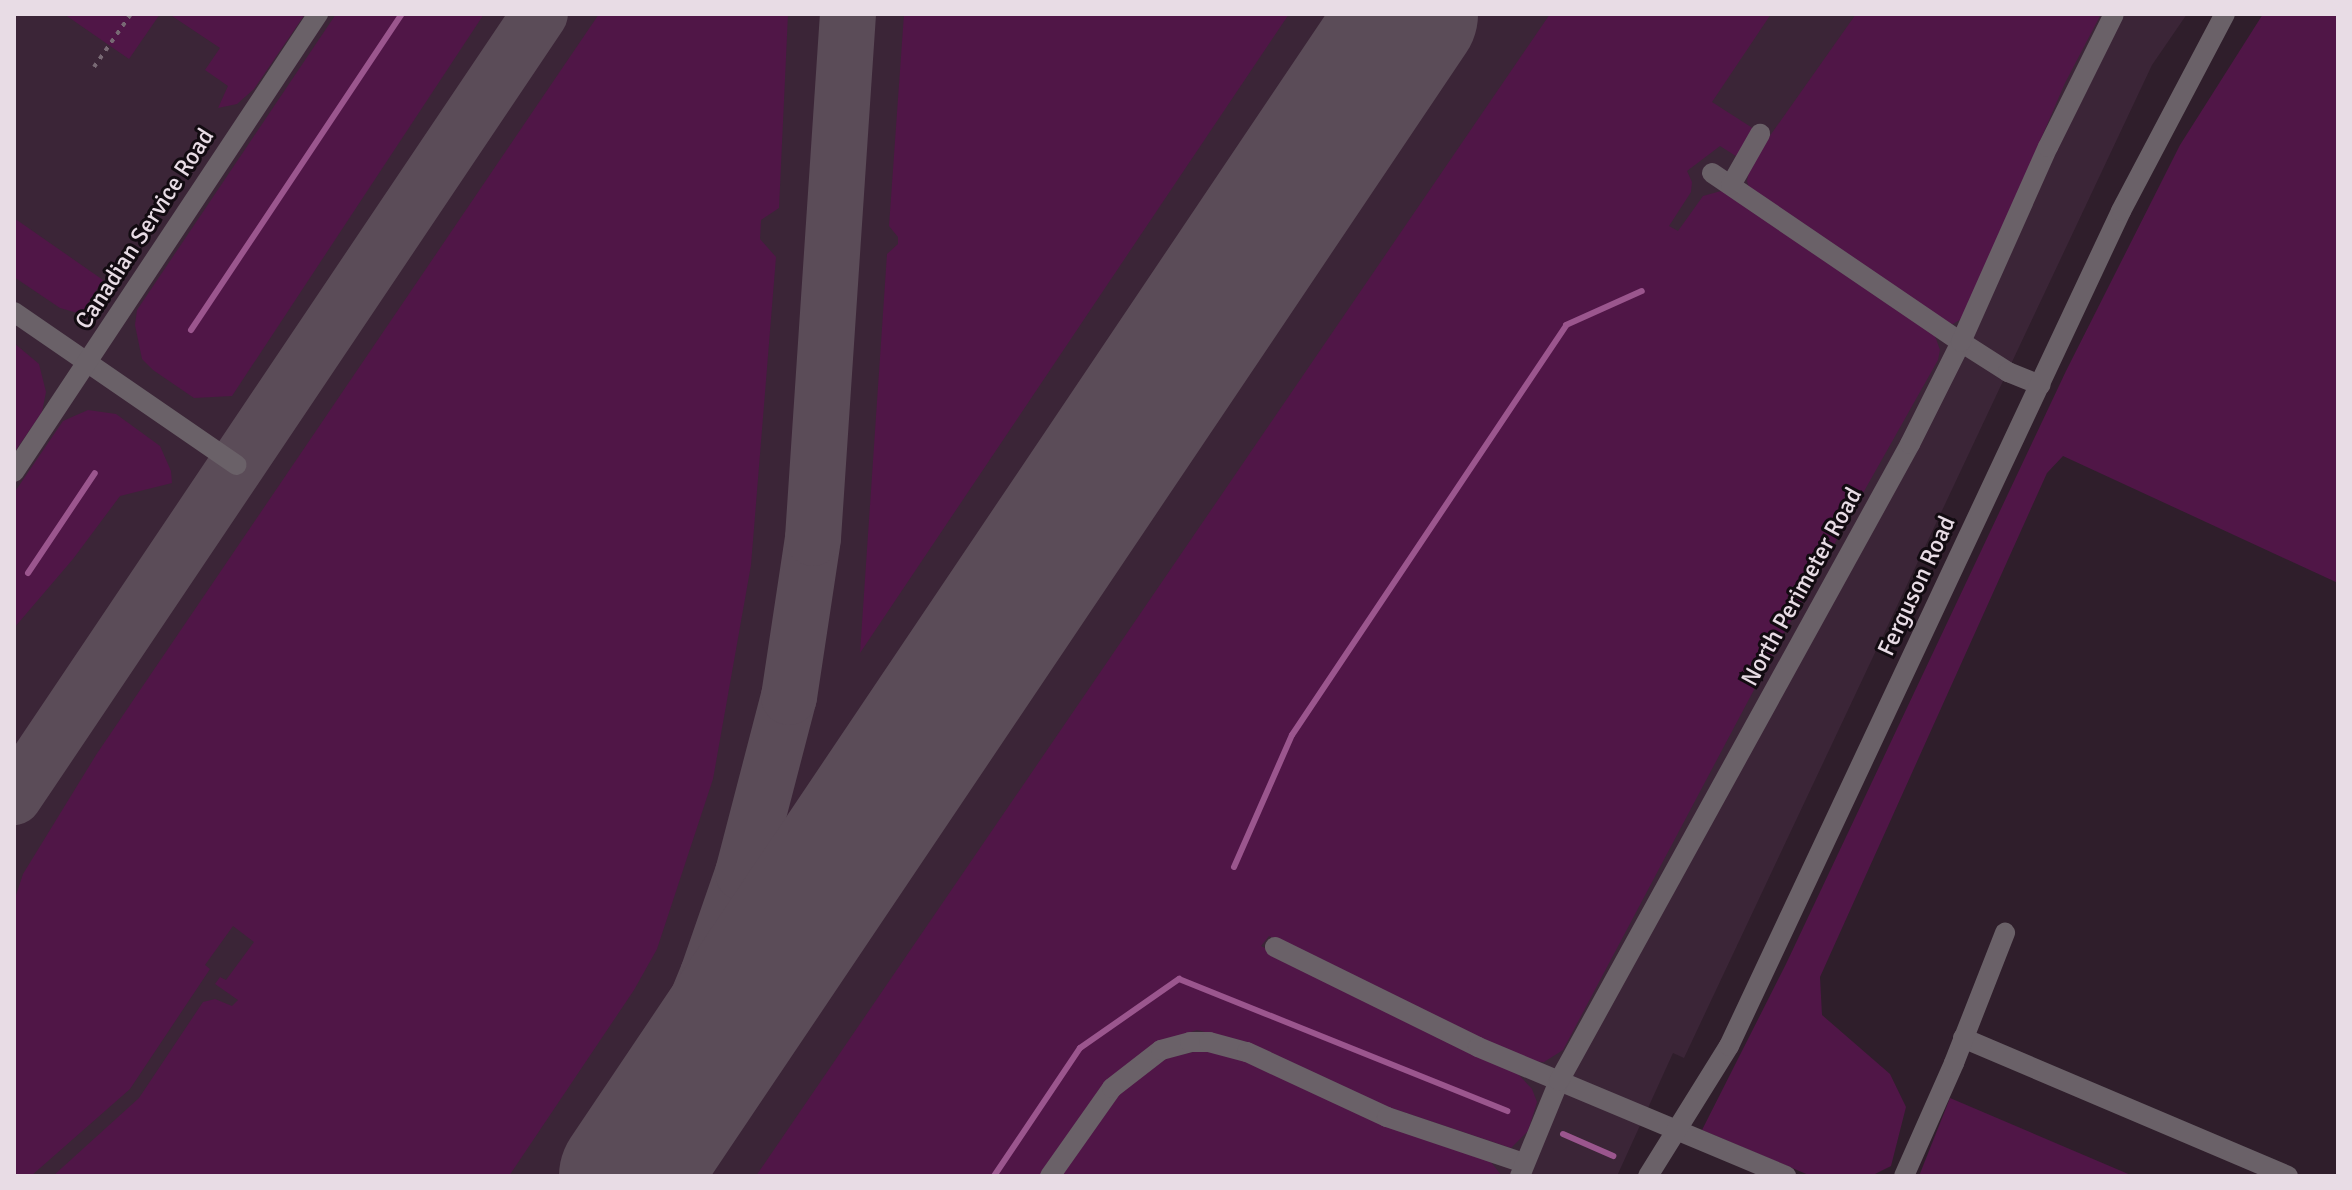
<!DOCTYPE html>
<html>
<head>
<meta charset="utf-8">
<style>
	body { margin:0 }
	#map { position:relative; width:2352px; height:1190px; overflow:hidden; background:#2f1e2b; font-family:Signika,sans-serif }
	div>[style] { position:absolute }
	.built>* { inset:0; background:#3b2537 }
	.green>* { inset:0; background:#501647 }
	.stream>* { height:6px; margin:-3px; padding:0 3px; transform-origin:3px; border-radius:3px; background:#9b568e }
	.taxiway>* { height:56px; margin:-28px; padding:0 28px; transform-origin:28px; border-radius:28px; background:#5b4c58 }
	.runway>* { height:138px; margin:-69px; padding:0 69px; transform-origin:69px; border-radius:69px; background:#5b4c58 }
	.path>* { height:4px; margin-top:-2px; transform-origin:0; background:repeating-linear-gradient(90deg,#786974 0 4px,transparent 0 10px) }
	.minor>* { height:20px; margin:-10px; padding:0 10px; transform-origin:10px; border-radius:10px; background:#6a6168 }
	span { translate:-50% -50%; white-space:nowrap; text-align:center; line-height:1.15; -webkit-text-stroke:6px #120b11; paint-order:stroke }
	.street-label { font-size:24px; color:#e8dce5 }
	.frame { position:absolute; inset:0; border:16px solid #e8dce5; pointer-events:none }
</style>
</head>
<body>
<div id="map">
	<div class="built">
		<i style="clip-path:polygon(14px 14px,2187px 14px,2152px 65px,1684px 1058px,1673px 1053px,1617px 1176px,14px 1176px)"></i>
	</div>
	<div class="green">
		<i style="clip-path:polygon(64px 14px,160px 14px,129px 59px)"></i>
		<i style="clip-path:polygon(169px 14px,305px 14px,254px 89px,237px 104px,218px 108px,228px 86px,205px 70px,220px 48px)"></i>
		<i style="clip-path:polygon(336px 14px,484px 14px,232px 396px,194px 398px,153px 370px,142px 359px,135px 325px,137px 310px)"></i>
		<i style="clip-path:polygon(599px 14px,788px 14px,779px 208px,761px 220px,760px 239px,776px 257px,751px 565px,713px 779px,657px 949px,634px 990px,509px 1176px,53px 1176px,139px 1098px,203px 1002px,215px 999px,232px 1006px,238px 1000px,215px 984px,220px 977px,226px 980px,254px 942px,233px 926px,205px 965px,210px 969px,130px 1089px,31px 1176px,14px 1176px,14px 901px,23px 874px,96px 755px)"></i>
		<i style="clip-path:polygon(904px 14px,1289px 14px,860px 653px,887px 254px,898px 244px,898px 237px,889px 226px)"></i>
		<i style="clip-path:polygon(1550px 14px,1771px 14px,1712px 102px,1754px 129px,1739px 158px,1720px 146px,1687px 171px,1692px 182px,1691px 192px,1669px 226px,1678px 231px,1703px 196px,1721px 191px,1731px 194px,1934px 333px,1940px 350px,1938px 360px,1783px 635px,1563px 1050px,1544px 1062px,1525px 1061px,1269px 936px,1261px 946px,1517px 1073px,1532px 1089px,1537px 1102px,1528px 1131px,1511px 1148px,1367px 1100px,1247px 1042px,1197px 1030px,1159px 1042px,1043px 1176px,756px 1176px)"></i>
		<i style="clip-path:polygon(1856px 14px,2101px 14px,2065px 83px,1964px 317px,1953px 324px,1947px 323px,1749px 187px,1747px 181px,1750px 164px)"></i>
		<i style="clip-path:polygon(2263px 14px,2338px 14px,2338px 583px,2063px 456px,2047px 473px,1820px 977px,1822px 1015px,1890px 1074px,1906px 1107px,1891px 1166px,1871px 1176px,1811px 1176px,1702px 1130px,1786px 964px,2066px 371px,2180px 145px)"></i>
		<i style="clip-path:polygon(14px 218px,103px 280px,81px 314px,60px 308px,14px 277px)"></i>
		<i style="clip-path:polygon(14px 343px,39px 364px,46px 392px,42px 412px,14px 453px)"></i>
		<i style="clip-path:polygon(88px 410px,116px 414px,160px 446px,171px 471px,172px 483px,120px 496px,73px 559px,14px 628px,14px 493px,63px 421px)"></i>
		<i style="clip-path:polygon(1202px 1050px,1222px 1052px,1490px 1161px,1502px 1176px,1058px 1176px,1110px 1102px,1138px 1075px,1168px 1058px)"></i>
		<i style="clip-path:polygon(1950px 1098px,2133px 1176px,1919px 1176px)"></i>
	</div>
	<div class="stream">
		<i style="left:191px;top:330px;width:380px;rotate:-56.3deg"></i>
		<i style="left:28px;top:573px;width:120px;rotate:-56.2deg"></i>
		<i style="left:1234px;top:867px;width:144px;rotate:-66.3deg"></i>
		<i style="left:1292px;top:735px;width:493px;rotate:-56.2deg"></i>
		<i style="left:1566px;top:325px;width:83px;rotate:-24.1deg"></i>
		<i style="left:1563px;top:1134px;width:55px;rotate:23.7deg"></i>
		<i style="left:994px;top:1176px;width:154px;rotate:-56.1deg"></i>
		<i style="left:1080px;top:1048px;width:121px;rotate:-34.9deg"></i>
		<i style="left:1179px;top:979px;width:354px;rotate:21.9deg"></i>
	</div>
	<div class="taxiway">
		<i style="left:14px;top:797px;width:943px;rotate:-56.11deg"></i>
		<i style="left:614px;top:1176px;width:120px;rotate:-62.8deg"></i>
		<i style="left:669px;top:1069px;width:103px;rotate:-67.7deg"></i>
		<i style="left:708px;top:974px;width:107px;rotate:-70.9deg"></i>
		<i style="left:743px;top:873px;width:182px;rotate:-75.4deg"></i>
		<i style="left:789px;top:697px;width:161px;rotate:-81.4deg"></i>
		<i style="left:813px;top:538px;width:525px;rotate:-86.18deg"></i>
	</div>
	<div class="runway">
		<i style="left:628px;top:1176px;width:1400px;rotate:-56.09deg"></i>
	</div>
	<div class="path">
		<i style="left:94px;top:67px;width:65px;rotate:-55.1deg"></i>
	</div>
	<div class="minor">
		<i style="left:1712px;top:173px;width:301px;rotate:34.2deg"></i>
		<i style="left:1961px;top:342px;width:56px;rotate:32.6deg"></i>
		<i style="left:2008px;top:372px;width:35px;rotate:22deg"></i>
		<i style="left:1731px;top:185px;width:59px;rotate:-60.4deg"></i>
		<i style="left:14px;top:312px;width:270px;rotate:34.5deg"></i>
		<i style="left:14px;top:472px;width:550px;rotate:-56.43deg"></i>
		<i style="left:1275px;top:947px;width:226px;rotate:26.2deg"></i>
		<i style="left:1478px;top:1047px;width:334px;rotate:22.7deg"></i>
		<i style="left:1963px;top:1038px;width:353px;rotate:23deg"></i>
		<i style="left:1050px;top:1176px;width:108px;rotate:-54.8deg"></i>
		<i style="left:1112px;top:1088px;width:62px;rotate:-37.8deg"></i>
		<i style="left:1161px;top:1050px;width:30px;rotate:-15deg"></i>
		<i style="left:1190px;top:1042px;width:19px"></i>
		<i style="left:1209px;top:1042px;width:39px;rotate:15deg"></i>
		<i style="left:1247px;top:1052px;width:154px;rotate:24.9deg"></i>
		<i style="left:1387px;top:1117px;width:145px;rotate:18.6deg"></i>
		<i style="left:1520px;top:1176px;width:103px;rotate:-67.7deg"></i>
		<i style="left:1559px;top:1081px;width:727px;rotate:-61.14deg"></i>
		<i style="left:1910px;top:444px;width:114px;rotate:-63.4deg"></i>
		<i style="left:1961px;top:342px;width:214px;rotate:-66deg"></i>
		<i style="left:2048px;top:147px;width:148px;rotate:-63.6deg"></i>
		<i style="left:1648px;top:1176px;width:153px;rotate:-58.1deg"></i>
		<i style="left:1729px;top:1046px;width:922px;rotate:-64.85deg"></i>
		<i style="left:2121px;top:211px;width:223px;rotate:-62.2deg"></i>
		<i style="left:1904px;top:1176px;width:124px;rotate:-66.1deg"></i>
		<i style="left:1954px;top:1063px;width:140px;rotate:-68.6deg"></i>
	</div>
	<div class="street-label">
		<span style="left:145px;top:229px;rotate:-57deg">Canadian Service Road</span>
		<span style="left:1917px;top:586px;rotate:-65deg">Ferguson Road</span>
		<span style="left:1802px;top:587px;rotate:-61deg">North Perimeter Road</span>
	</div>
	<div class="frame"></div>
</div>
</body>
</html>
